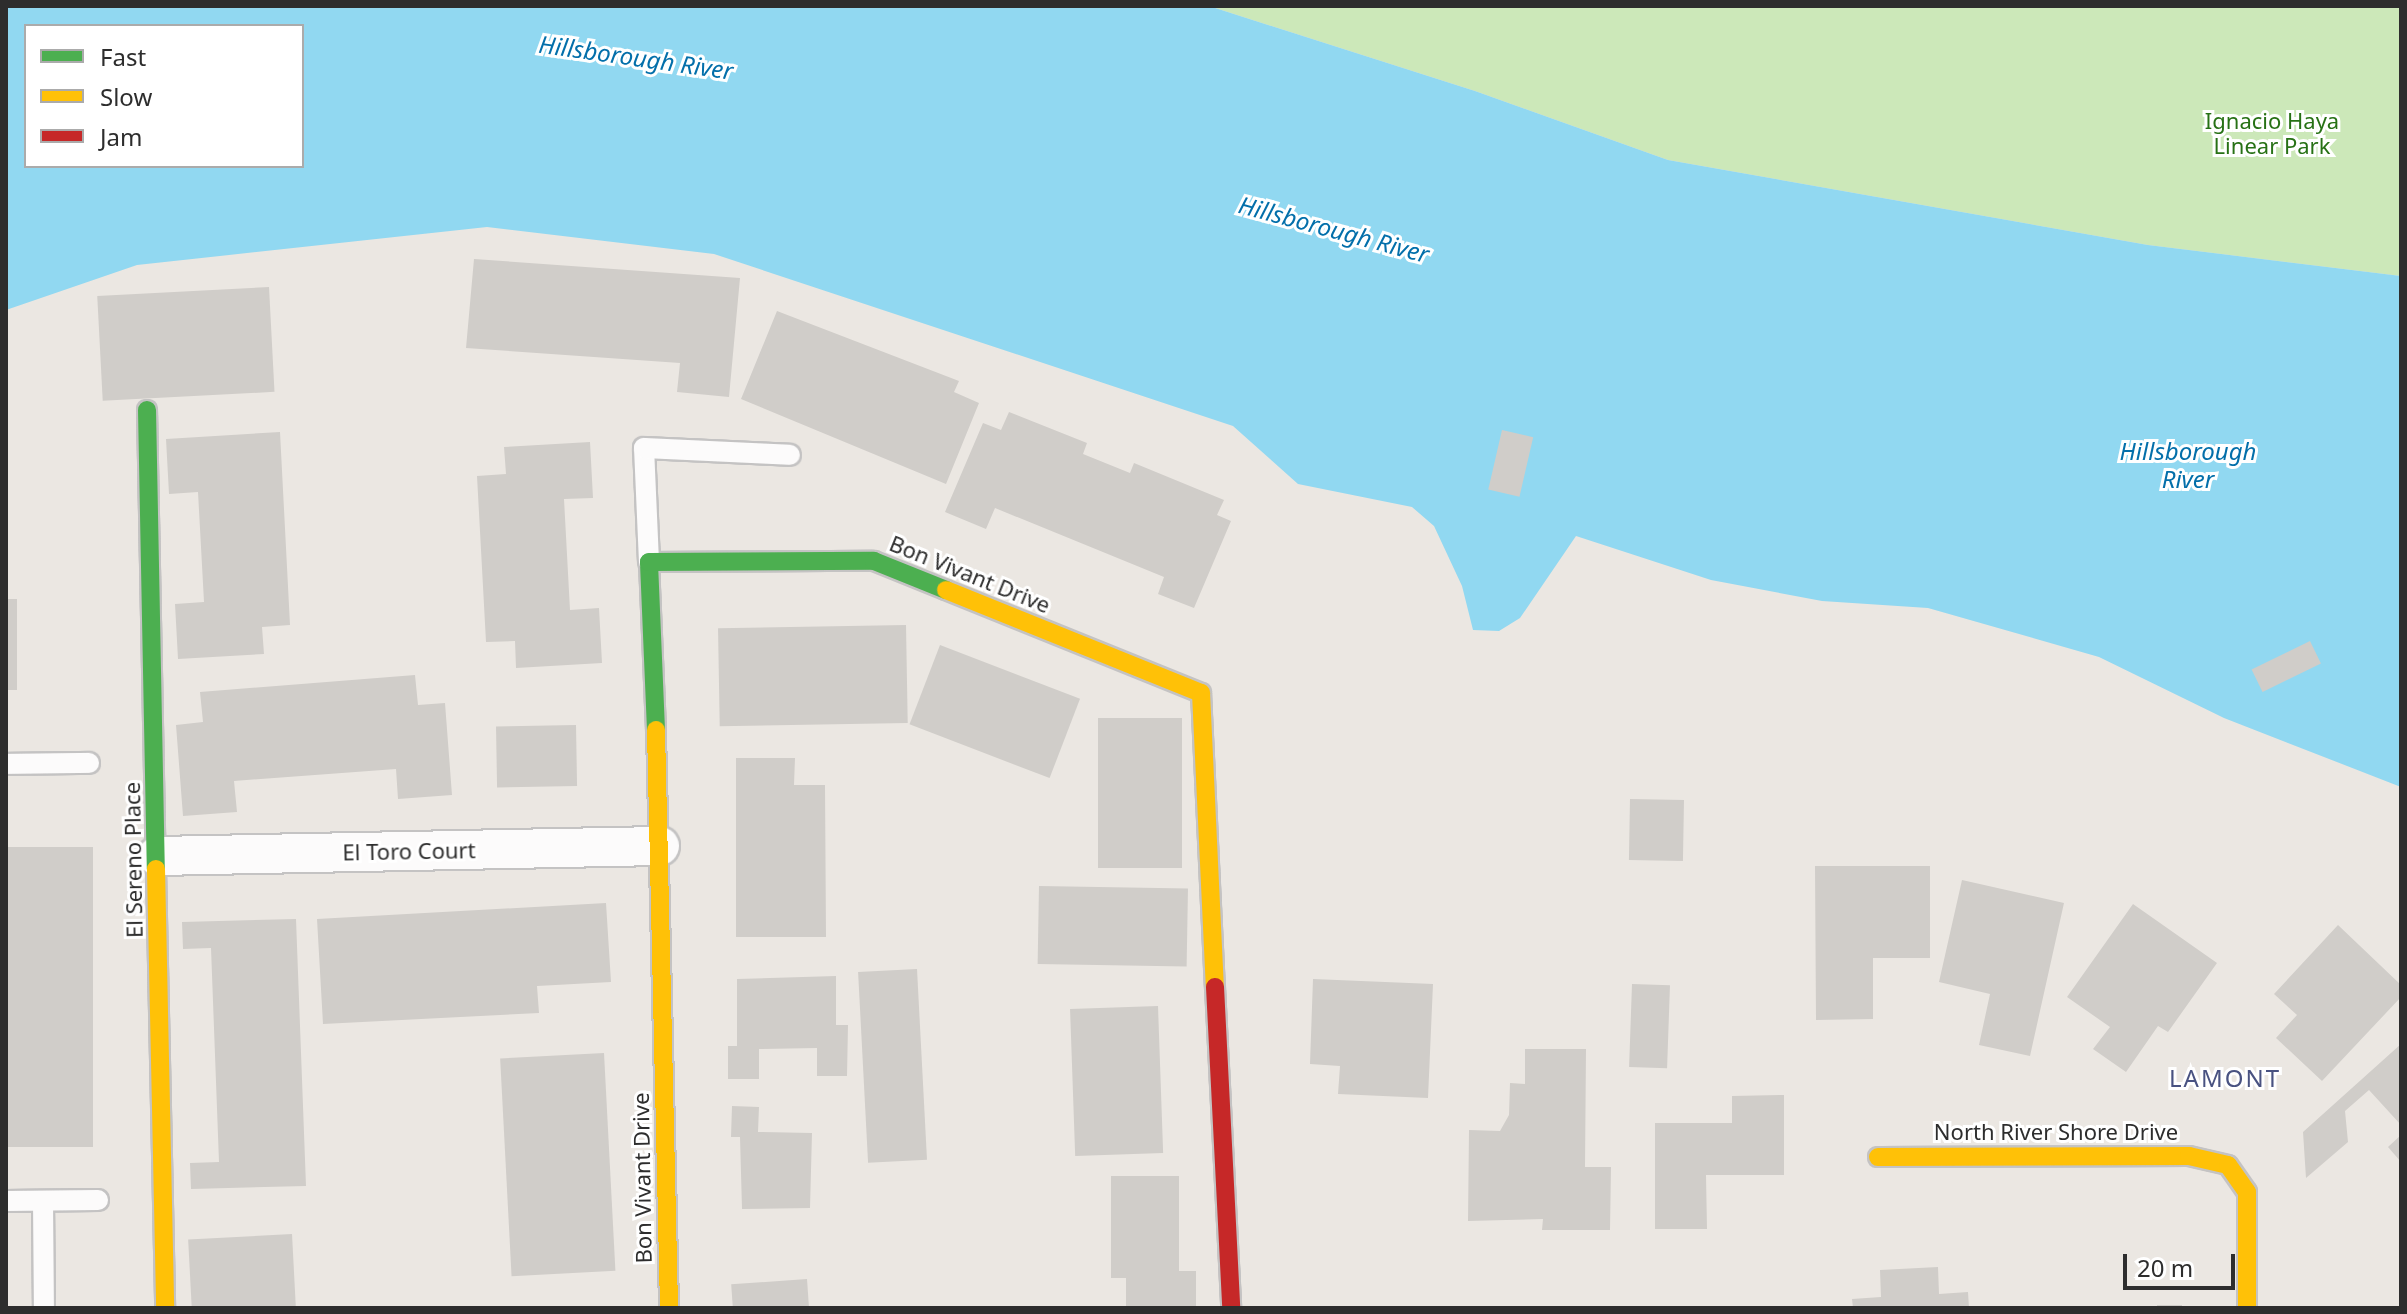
<!DOCTYPE html>
<html>
<head>
<meta charset="utf-8">
<style>
	body { margin:0 }
	#map { position:relative; width:2407px; height:1314px; overflow:hidden; background:#ebe7e2; font-family:"Noto Sans",sans-serif }
	div>[style] { position:absolute }
	.green>* { inset:0; background:#cce8b9 }
	.water>* { inset:0; background:#91d8f1 }
	.building>* { inset:0; background:#d0cdc9; transform-origin:0 0 }
	.roads { filter:drop-shadow(2px 0 #c4c3c3) drop-shadow(-2px 0 #c4c3c3) drop-shadow(0 2px #c4c3c3) drop-shadow(0 -2px #c4c3c3) }
	.lane>* { height:20px; margin:-10px; padding:0 10px; transform-origin:10px; border-radius:10px; background:#fcfbfb }
	.street>* { height:38px; margin:-19px; padding:0 19px; transform-origin:19px; border-radius:19px; background:#fcfbfb }
	.fast>* { height:18px; margin:-9px; padding:0 9px; transform-origin:9px; border-radius:9px; background:#4caf50 }
	.slow>* { height:18px; margin:-9px; padding:0 9px; transform-origin:9px; border-radius:9px; background:#ffc107 }
	.jam>* { height:18px; margin:-9px; padding:0 9px; transform-origin:9px; border-radius:9px; background:#c62828 }
	span { translate:-50% -50%; white-space:nowrap; text-align:center; line-height:1.15; -webkit-text-stroke:6px #fff; paint-order:stroke }
	.park-label { font-size:22px; color:#277115 }
	.street-label { font-size:22px; color:#2d2d2d }
	.water-label { font-size:24px; color:#036faa; font-style:italic }
	.neighbourhood-label { font-size:24px; color:#495281; letter-spacing:2px }
	.frame { position:absolute; inset:0; border:8px solid #2d2d2d; pointer-events:none }
	.legend { position:absolute; left:24px; top:24px; width:280px; height:144px; box-sizing:border-box; background:#fff; border:2px solid #ababab; margin:0; padding:10px 14px; list-style:none; font-size:24px; color:#2d2d2d }
	.legend li { display:flex; align-items:center; gap:16px; height:40px }
	.legend b { width:40px; border:2px solid #ababab }
	.scale { position:absolute; left:2123px; top:1254px; width:112px; height:36px; box-sizing:border-box; border:4px solid #2d2d2d; border-top:0; padding-left:10px; font-size:24px; line-height:28px; white-space:nowrap; color:#2d2d2d; -webkit-text-stroke:6px #fff; paint-order:stroke }
</style>
</head>
<body>
<div id="map">
	<div class="green">
		<i style="clip-path:polygon(1209px 6px,2401px 6px,2401px 276px,2148px 245px,1668px 160px,1475px 91px)"></i>
	</div>
	<div class="water">
		<i style="clip-path:polygon(evenodd,6px 6px,1209px 6px,1475px 91px,1668px 160px,2148px 245px,2401px 276px,2401px 787px,2224px 718px,2099px 657px,1928px 608px,1822px 601px,1711px 580px,1576px 536px,1520px 618px,1499px 631px,1473px 630px,1462px 586px,1434px 526px,1412px 507px,1298px 484px,1233px 426px,714px 254px,487px 227px,137px 265px,6px 310px,6px 6px,26px 26px,302px 26px,302px 166px,26px 166px,26px 26px)"></i>
	</div>
	<div class="building">
		<i style="clip-path:polygon(474px 259px,740px 278px,729px 397px,677px 392px,680px 363px,466px 348px)"></i>
		<i style="left:269px;top:287px;width:105px;height:172px;rotate:87deg"></i>
		<i style="clip-path:polygon(777px 311px,959px 381px,954px 392px,979px 403px,946px 484px,741px 399px)"></i>
		<i style="clip-path:polygon(1009px 412px,1087px 443px,1083px 454px,1130px 473px,1134px 463px,1224px 500px,1217px 515px,1231px 521px,1194px 608px,1158px 594px,1164px 577px,995px 508px,986px 529px,945px 512px,983px 423px,1001px 430px)"></i>
		<i style="left:1502px;top:430px;width:32px;height:61px;rotate:13deg"></i>
		<i style="clip-path:polygon(280px 432px,290px 625px,262px 627px,264px 654px,178px 659px,175px 604px,204px 602px,198px 492px,169px 494px,166px 439px)"></i>
		<i style="clip-path:polygon(590px 442px,593px 498px,564px 499px,570px 610px,599px 608px,602px 663px,516px 668px,515px 641px,486px 642px,477px 476px,506px 474px,504px 447px)"></i>
		<i style="left:6px;top:599px;width:11px;height:91px"></i>
		<i style="left:906px;top:625px;width:98px;height:188px;rotate:89deg"></i>
		<i style="left:2310px;top:641px;width:25px;height:65px;rotate:64deg"></i>
		<i style="left:940px;top:645px;width:150px;height:85px;rotate:21deg"></i>
		<i style="clip-path:polygon(415px 675px,418px 705px,445px 703px,452px 795px,398px 799px,396px 769px,234px 781px,237px 812px,183px 816px,176px 725px,203px 722px,200px 692px)"></i>
		<i style="left:1098px;top:718px;width:84px;height:150px"></i>
		<i style="left:576px;top:725px;width:61px;height:80px;rotate:89deg"></i>
		<i style="clip-path:polygon(736px 758px,795px 758px,794px 785px,825px 785px,826px 937px,736px 937px)"></i>
		<i style="left:1630px;top:799px;width:54px;height:61px;rotate:1deg"></i>
		<i style="left:93px;top:847px;width:300px;height:86px;rotate:90deg"></i>
		<i style="clip-path:polygon(1815px 866px,1930px 866px,1930px 958px,1873px 958px,1873px 1019px,1816px 1020px)"></i>
		<i style="clip-path:polygon(1962px 880px,2064px 903px,2030px 1056px,1979px 1045px,1990px 994px,1939px 982px)"></i>
		<i style="left:1039px;top:886px;width:149px;height:78px;rotate:1deg"></i>
		<i style="clip-path:polygon(606px 903px,611px 982px,537px 986px,539px 1013px,323px 1024px,317px 919px)"></i>
		<i style="clip-path:polygon(2133px 904px,2217px 963px,2168px 1032px,2158px 1026px,2126px 1072px,2093px 1049px,2110px 1027px,2067px 997px)"></i>
		<i style="clip-path:polygon(296px 919px,306px 1186px,191px 1189px,190px 1163px,219px 1162px,211px 948px,183px 949px,182px 922px)"></i>
		<i style="clip-path:polygon(2338px 925px,2401px 985px,2401px 997px,2322px 1081px,2276px 1038px,2297px 1015px,2274px 994px)"></i>
		<i style="left:917px;top:969px;width:191px;height:59px;rotate:87deg"></i>
		<i style="clip-path:polygon(836px 976px,836px 1025px,848px 1025px,847px 1076px,817px 1076px,817px 1048px,759px 1049px,759px 1079px,728px 1079px,728px 1046px,737px 1046px,737px 979px)"></i>
		<i style="clip-path:polygon(1313px 979px,1433px 984px,1428px 1098px,1338px 1094px,1340px 1066px,1310px 1064px)"></i>
		<i style="left:1632px;top:984px;width:38px;height:83px;rotate:2deg"></i>
		<i style="left:1158px;top:1006px;width:147px;height:88px;rotate:88deg"></i>
		<i style="clip-path:polygon(2401px 1044px,2401px 1125px,2369px 1090px,2345px 1111px,2348px 1142px,2306px 1178px,2303px 1132px)"></i>
		<i style="clip-path:polygon(1525px 1049px,1586px 1049px,1585px 1167px,1611px 1167px,1610px 1230px,1542px 1230px,1543px 1219px,1468px 1221px,1469px 1130px,1500px 1131px,1509px 1115px,1510px 1083px,1525px 1084px)"></i>
		<i style="left:604px;top:1053px;width:218px;height:104px;rotate:87deg"></i>
		<i style="clip-path:polygon(1784px 1095px,1784px 1175px,1706px 1175px,1707px 1229px,1655px 1229px,1655px 1123px,1732px 1123px,1732px 1096px)"></i>
		<i style="clip-path:polygon(732px 1106px,759px 1107px,758px 1132px,812px 1133px,810px 1208px,742px 1209px,740px 1137px,731px 1137px)"></i>
		<i style="clip-path:polygon(2401px 1135px,2401px 1162px,2388px 1147px)"></i>
		<i style="clip-path:polygon(1111px 1176px,1179px 1176px,1179px 1271px,1196px 1271px,1196px 1308px,1126px 1308px,1126px 1278px,1111px 1278px)"></i>
		<i style="left:292px;top:1234px;width:74px;height:104px;rotate:87deg"></i>
		<i style="clip-path:polygon(1938px 1267px,1939px 1294px,1968px 1292px,1969px 1308px,1853px 1308px,1852px 1299px,1881px 1297px,1880px 1270px)"></i>
		<i style="left:807px;top:1279px;width:29px;height:76px;rotate:86deg"></i>
		<i style="left:2157px;top:1305px;width:25px;height:3px"></i>
	</div>
	<div class="roads">
		<div class="lane">
			<i style="left:649px;top:562px;width:114px;rotate:-92.5deg"></i>
			<i style="left:644px;top:448px;width:146px;rotate:2.7deg"></i>
			<i style="left:6px;top:764px;width:83px;rotate:-0.7deg"></i>
			<i style="left:6px;top:1201px;width:92px;rotate:-0.6deg"></i>
			<i style="left:43px;top:1201px;width:107px;rotate:89.5deg"></i>
		</div>
		<div class="street">
			<i style="left:157px;top:856px;width:503px;rotate:-1.14deg"></i>
		</div>
		<div class="fast">
			<i style="left:147px;top:410px;width:459px;rotate:88.9deg"></i>
			<i style="left:656px;top:730px;width:168px;rotate:-92.4deg"></i>
			<i style="left:649px;top:562px;width:225px;rotate:-0.3deg"></i>
			<i style="left:874px;top:561px;width:78px;rotate:21.9deg"></i>
		</div>
		<div class="slow">
			<i style="left:946px;top:590px;width:275px;rotate:22deg"></i>
			<i style="left:1201px;top:693px;width:294px;rotate:87.3deg"></i>
			<i style="left:656px;top:730px;width:578px;rotate:88.71deg"></i>
			<i style="left:156px;top:869px;width:439px;rotate:88.8deg"></i>
			<i style="left:1878px;top:1157px;width:311px;rotate:-0.2deg"></i>
			<i style="left:2189px;top:1156px;width:40px;rotate:13deg"></i>
			<i style="left:2228px;top:1165px;width:33px;rotate:55deg"></i>
			<i style="left:2247px;top:1192px;width:116px;rotate:90deg"></i>
		</div>
		<div class="jam">
			<i style="left:1215px;top:987px;width:321px;rotate:87.1deg"></i>
		</div>
	</div>
	<div class="park-label">
		<span style="left:2272px;top:133px">Ignacio Haya<br>Linear Park</span>
	</div>
	<div class="street-label">
		<span style="left:970px;top:574px;rotate:22deg">Bon Vivant Drive</span>
		<span style="left:409px;top:851px;rotate:-1deg">El Toro Court</span>
		<span style="left:133px;top:860px;rotate:-91deg">El Sereno Place</span>
		<span style="left:2056px;top:1132px">North River Shore Drive</span>
		<span style="left:642px;top:1178px;rotate:-91deg">Bon Vivant Drive</span>
	</div>
	<div class="water-label">
		<span style="left:636px;top:57px;rotate:8deg">Hillsborough River</span>
		<span style="left:1334px;top:229px;rotate:15deg">Hillsborough River</span>
		<span style="left:2188px;top:465px">Hillsborough<br>River</span>
	</div>
	<div class="neighbourhood-label">
		<span style="left:2225px;top:1078px">LAMONT</span>
	</div>
	<div class="frame"></div>
	<ul class="legend">
	<li><b style="height:10px;background:#4caf50"></b>Fast</li>
	<li><b style="height:10px;background:#ffc107"></b>Slow</li>
	<li><b style="height:10px;background:#c62828"></b>Jam</li>
	</ul>
	<div class="scale">20 m</div>
</div>
</body>
</html>
